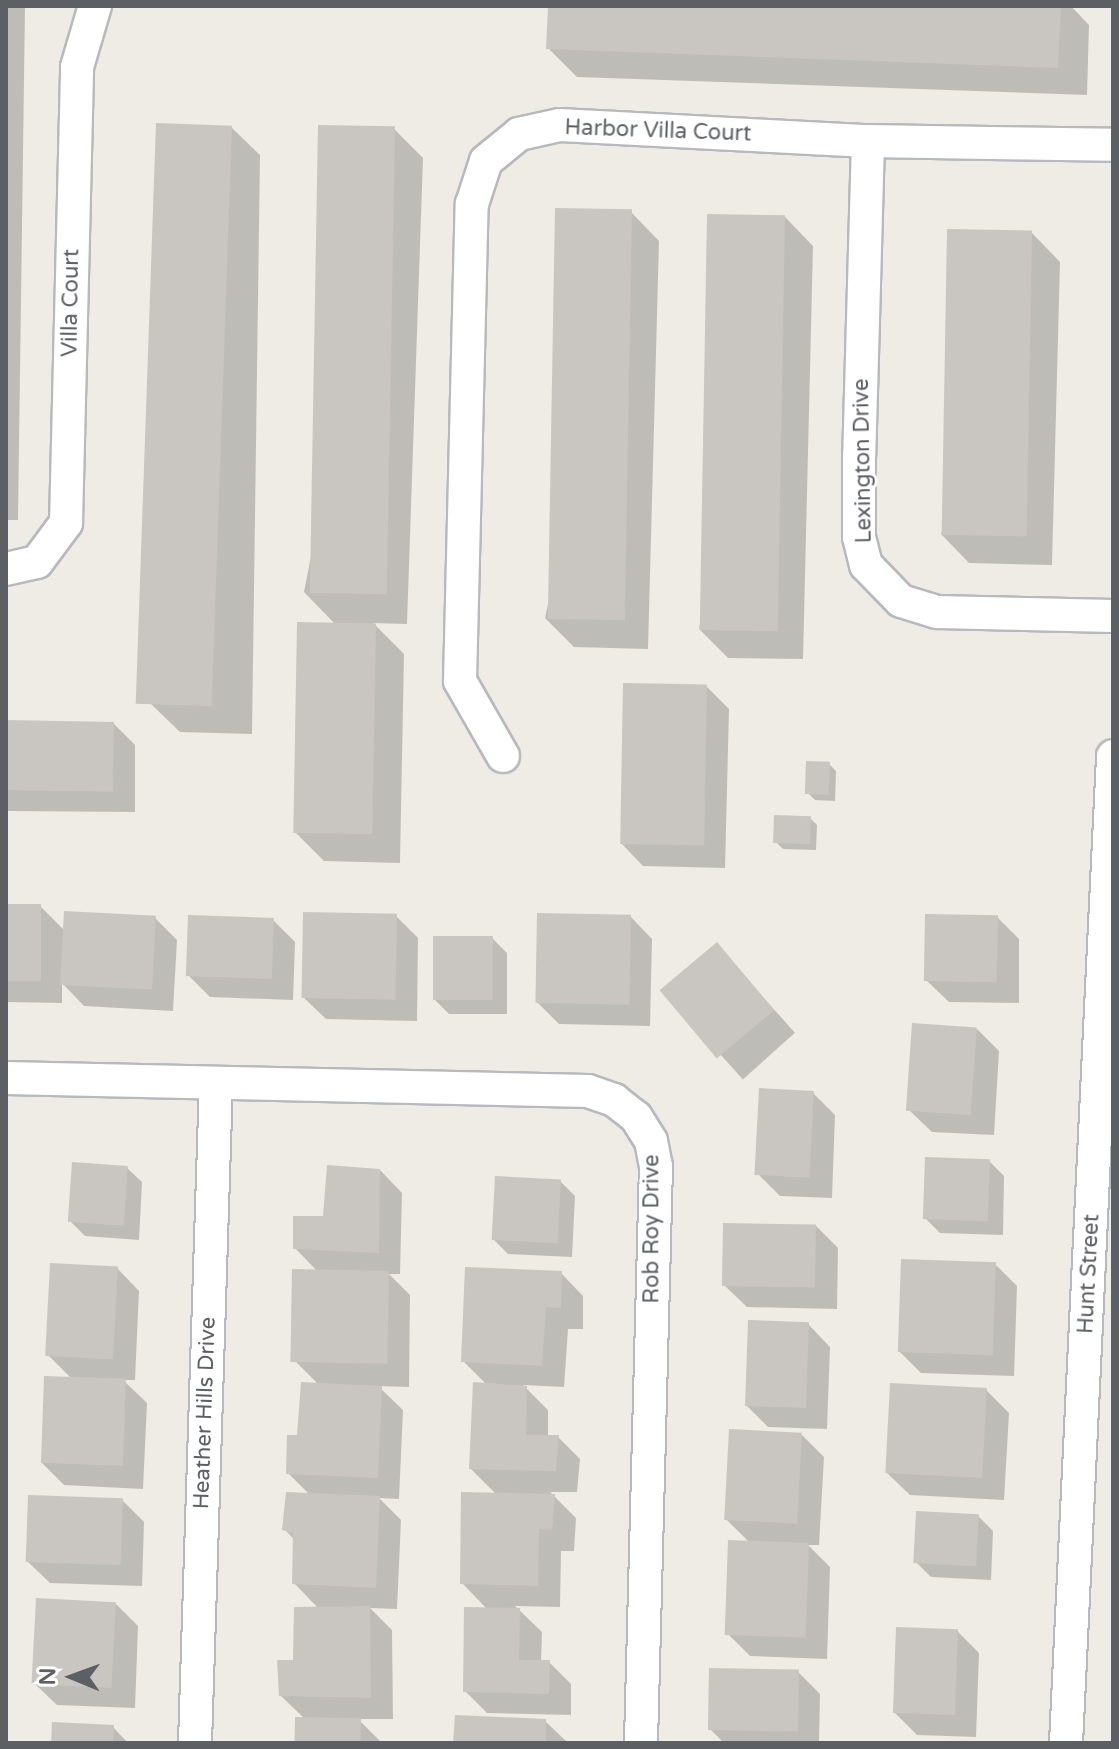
<!DOCTYPE html>
<html>
<head>
<meta charset="utf-8">
<style>
	body { margin:0 }
	#map { position:relative; width:1119px; height:1749px; overflow:hidden; background:#eeece4; font-family:"Varela Round",sans-serif }
	div>[style] { position:absolute }
	.shadow>* { inset:0; background:#0003; transform-origin:0 0 }
	.building>* { inset:0; background:#c9c6c1; transform-origin:0 0 }
	.roads { filter:drop-shadow(2px 0 #b6b9bd) drop-shadow(-2px 0 #b6b9bd) drop-shadow(0 2px #b6b9bd) drop-shadow(0 -2px #b6b9bd) }
	.street>* { height:32px; margin:-16px; padding:0 16px; transform-origin:16px; border-radius:16px; background:#fff }
	span { translate:-50% -50%; white-space:nowrap; text-align:center; line-height:1.15; -webkit-text-stroke:6px #fff; paint-order:stroke }
	.street-label { font-size:22px; color:#5c5f64 }
	.frame { position:absolute; inset:0; border:8px solid #5c5f64; pointer-events:none }
	.north { position:absolute; left:32px; top:1637px; width:80px; height:80px; -webkit-text-stroke:6px #fff; paint-order:stroke; rotate:271deg; font-size:22px; font-weight:700; line-height:32px; text-align:center; color:#5c5f64 }
	.north::after { content:''; display:block; margin:auto; width:28px; height:36px; background:#5c5f64; clip-path:polygon(50% 0,100% 100%,50% 72%,0 100%) }
</style>
</head>
<body>
<div id="map">
	<div class="shadow">
		<i style="clip-path:polygon(6px 6px,25px 6px,18px 520px,6px 520px)"></i>
		<i style="clip-path:polygon(550px 6px,1071px 6px,1089px 25px,1087px 95px,577px 77px,548px 48px)"></i>
		<i style="clip-path:polygon(231px 127px,260px 155px,252px 734px,180px 732px,151px 704px)"></i>
		<i style="clip-path:polygon(394px 129px,423px 158px,407px 624px,373px 623px,404px 654px,400px 863px,324px 861px,295px 832px,336px 625px,304px 592px)"></i>
		<i style="clip-path:polygon(631px 212px,659px 241px,648px 649px,574px 647px,545px 618px)"></i>
		<i style="clip-path:polygon(785px 217px,813px 246px,803px 659px,728px 658px,699px 629px)"></i>
		<i style="clip-path:polygon(1032px 233px,1060px 262px,1052px 565px,969px 563px,941px 534px)"></i>
		<i style="clip-path:polygon(707px 687px,729px 709px,725px 868px,643px 866px,621px 843px)"></i>
		<i style="clip-path:polygon(6px 722px,113px 723px,135px 745px,135px 812px,6px 811px)"></i>
		<i style="clip-path:polygon(829px 764px,836px 771px,835px 801px,815px 800px,808px 793px)"></i>
		<i style="clip-path:polygon(810px 818px,817px 825px,816px 850px,783px 849px,776px 842px)"></i>
		<i style="clip-path:polygon(6px 906px,40px 906px,65px 931px,155px 918px,177px 940px,173px 1011px,84px 1006px,62px 983px,62px 1003px,6px 1002px)"></i>
		<i style="clip-path:polygon(396px 916px,418px 938px,417px 1021px,326px 1019px,303px 997px)"></i>
		<i style="clip-path:polygon(630px 916px,652px 939px,650px 1026px,559px 1024px,537px 1002px)"></i>
		<i style="clip-path:polygon(997px 917px,1019px 939px,1019px 1003px,949px 1002px,926px 980px)"></i>
		<i style="clip-path:polygon(273px 920px,295px 942px,293px 1000px,210px 997px,188px 975px)"></i>
		<i style="clip-path:polygon(492px 938px,507px 953px,507px 1014px,449px 1014px,434px 999px)"></i>
		<i style="left:716px;top:945px;width:118px;height:70px;rotate:48deg"></i>
		<i style="clip-path:polygon(977px 1029px,999px 1051px,994px 1135px,932px 1132px,909px 1110px)"></i>
		<i style="clip-path:polygon(813px 1093px,835px 1115px,832px 1198px,780px 1196px,758px 1174px)"></i>
		<i style="clip-path:polygon(989px 1161px,1004px 1176px,1003px 1235px,940px 1233px,925px 1218px)"></i>
		<i style="clip-path:polygon(127px 1168px,142px 1182px,139px 1240px,85px 1236px,70px 1221px)"></i>
		<i style="clip-path:polygon(380px 1170px,402px 1193px,400px 1274px,389px 1274px,410px 1295px,409px 1387px,378px 1386px,403px 1410px,399px 1499px,379px 1498px,401px 1520px,397px 1609px,370px 1608px,392px 1630px,393px 1719px,358px 1719px,382px 1743px,296px 1743px,305px 1719px,281px 1696px,319px 1609px,294px 1583px,294px 1539px,284px 1529px,310px 1495px,288px 1473px,319px 1385px,295px 1361px,294px 1272px,318px 1272px,295px 1248px)"></i>
		<i style="clip-path:polygon(560px 1181px,575px 1196px,572px 1257px,508px 1254px,493px 1239px)"></i>
		<i style="clip-path:polygon(816px 1226px,838px 1248px,837px 1309px,747px 1307px,724px 1285px)"></i>
		<i style="clip-path:polygon(995px 1264px,1017px 1286px,1014px 1376px,921px 1373px,899px 1351px)"></i>
		<i style="clip-path:polygon(117px 1268px,139px 1291px,135px 1380px,123px 1380px,147px 1403px,143px 1489px,64px 1485px,42px 1463px,72px 1379px,48px 1355px)"></i>
		<i style="clip-path:polygon(561px 1273px,583px 1296px,583px 1329px,568px 1329px,564px 1387px,523px 1385px,548px 1410px,548px 1437px,558px 1437px,580px 1459px,577px 1492px,550px 1492px,576px 1518px,574px 1551px,561px 1551px,560px 1607px,515px 1606px,542px 1632px,541px 1662px,549px 1662px,571px 1684px,571px 1715px,487px 1713px,465px 1691px,488px 1610px,462px 1583px,497px 1495px,471px 1469px,487px 1385px,463px 1361px)"></i>
		<i style="clip-path:polygon(808px 1324px,830px 1347px,827px 1429px,768px 1427px,746px 1405px)"></i>
		<i style="clip-path:polygon(986px 1390px,1009px 1413px,1004px 1500px,910px 1495px,887px 1473px)"></i>
		<i style="clip-path:polygon(802px 1435px,824px 1457px,819px 1545px,808px 1545px,830px 1567px,827px 1659px,750px 1656px,728px 1634px,750px 1543px,726px 1519px)"></i>
		<i style="clip-path:polygon(122px 1500px,144px 1522px,142px 1586px,50px 1583px,27px 1561px)"></i>
		<i style="clip-path:polygon(978px 1516px,993px 1531px,991px 1580px,931px 1577px,916px 1562px)"></i>
		<i style="clip-path:polygon(116px 1604px,138px 1626px,135px 1708px,57px 1705px,34px 1683px)"></i>
		<i style="clip-path:polygon(957px 1631px,979px 1653px,976px 1737px,917px 1735px,895px 1713px)"></i>
		<i style="clip-path:polygon(798px 1672px,820px 1694px,819px 1743px,724px 1743px,710px 1729px)"></i>
		<i style="clip-path:polygon(545px 1721px,568px 1743px,455px 1743px)"></i>
		<i style="clip-path:polygon(113px 1727px,128px 1743px,53px 1743px)"></i>
	</div>
	<div class="building">
		<i style="clip-path:polygon(548px 6px,1061px 6px,1058px 68px,546px 49px)"></i>
		<i style="left:156px;top:123px;width:76px;height:581px;rotate:2deg"></i>
		<i style="left:318px;top:125px;width:77px;height:468px;rotate:1deg"></i>
		<i style="left:555px;top:208px;width:77px;height:411px;rotate:1deg"></i>
		<i style="left:707px;top:214px;width:78px;height:416px;rotate:1deg"></i>
		<i style="left:947px;top:229px;width:85px;height:306px;rotate:1deg"></i>
		<i style="left:297px;top:622px;width:79px;height:211px;rotate:1deg"></i>
		<i style="left:623px;top:683px;width:84px;height:161px;rotate:1deg"></i>
		<i style="left:6px;top:720px;width:108px;height:70px;rotate:1deg"></i>
		<i style="left:806px;top:761px;width:24px;height:33px;rotate:2deg"></i>
		<i style="left:774px;top:815px;width:37px;height:28px;rotate:2deg"></i>
		<i style="left:6px;top:904px;width:35px;height:77px"></i>
		<i style="left:64px;top:911px;width:92px;height:74px;rotate:3deg"></i>
		<i style="left:303px;top:912px;width:94px;height:86px;rotate:1deg"></i>
		<i style="left:537px;top:913px;width:94px;height:90px;rotate:1deg"></i>
		<i style="left:925px;top:914px;width:73px;height:67px;rotate:1deg"></i>
		<i style="left:188px;top:915px;width:86px;height:61px;rotate:2deg"></i>
		<i style="left:433px;top:936px;width:60px;height:64px"></i>
		<i style="left:717px;top:942px;width:89px;height:75px;rotate:50deg"></i>
		<i style="left:912px;top:1023px;width:65px;height:88px;rotate:4deg"></i>
		<i style="left:759px;top:1088px;width:55px;height:87px;rotate:3deg"></i>
		<i style="left:925px;top:1157px;width:65px;height:62px;rotate:2deg"></i>
		<i style="left:72px;top:1162px;width:56px;height:60px;rotate:4deg"></i>
		<i style="clip-path:polygon(327px 1165px,380px 1169px,379px 1253px,293px 1249px,293px 1216px,323px 1216px)"></i>
		<i style="left:495px;top:1176px;width:66px;height:64px;rotate:3deg"></i>
		<i style="left:723px;top:1223px;width:93px;height:63px;rotate:1deg"></i>
		<i style="left:901px;top:1259px;width:95px;height:93px;rotate:2deg"></i>
		<i style="left:50px;top:1263px;width:68px;height:93px;rotate:3deg"></i>
		<i style="clip-path:polygon(465px 1267px,562px 1271px,561px 1308px,546px 1307px,542px 1366px,461px 1362px)"></i>
		<i style="left:292px;top:1269px;width:97px;height:93px;rotate:1deg"></i>
		<i style="left:748px;top:1320px;width:61px;height:86px;rotate:2deg"></i>
		<i style="left:44px;top:1376px;width:82px;height:87px;rotate:2deg"></i>
		<i style="clip-path:polygon(301px 1382px,382px 1386px,378px 1478px,286px 1474px,287px 1435px,297px 1435px)"></i>
		<i style="clip-path:polygon(473px 1382px,527px 1386px,526px 1435px,559px 1435px,556px 1471px,469px 1469px)"></i>
		<i style="left:890px;top:1383px;width:97px;height:90px;rotate:3deg"></i>
		<i style="left:729px;top:1429px;width:73px;height:91px;rotate:3deg"></i>
		<i style="clip-path:polygon(286px 1492px,380px 1496px,376px 1588px,292px 1584px,293px 1533px,282px 1530px)"></i>
		<i style="clip-path:polygon(461px 1492px,555px 1494px,552px 1530px,539px 1529px,538px 1586px,460px 1584px)"></i>
		<i style="left:28px;top:1495px;width:95px;height:67px;rotate:2deg"></i>
		<i style="left:916px;top:1511px;width:63px;height:52px;rotate:3deg"></i>
		<i style="left:728px;top:1540px;width:81px;height:95px;rotate:2deg"></i>
		<i style="left:36px;top:1598px;width:80px;height:86px;rotate:3deg"></i>
		<i style="clip-path:polygon(370px 1606px,371px 1698px,279px 1696px,277px 1660px,293px 1660px,294px 1607px)"></i>
		<i style="clip-path:polygon(464px 1607px,520px 1608px,519px 1660px,550px 1660px,549px 1694px,463px 1692px)"></i>
		<i style="left:896px;top:1627px;width:62px;height:86px;rotate:2deg"></i>
		<i style="left:709px;top:1668px;width:90px;height:62px;rotate:1deg"></i>
		<i style="clip-path:polygon(455px 1715px,546px 1719px,546px 1743px,453px 1743px)"></i>
		<i style="left:295px;top:1717px;width:66px;height:26px;rotate:1deg"></i>
		<i style="clip-path:polygon(52px 1722px,114px 1725px,113px 1743px,51px 1743px)"></i>
	</div>
	<div class="roads">
		<div class="street">
			<i style="left:868px;top:141px;width:315px;rotate:91.6deg"></i>
			<i style="left:859px;top:456px;width:81px;rotate:90deg"></i>
			<i style="left:859px;top:537px;width:29px;rotate:76deg"></i>
			<i style="left:866px;top:565px;width:50px;rotate:45.8deg"></i>
			<i style="left:901px;top:601px;width:38px;rotate:17deg"></i>
			<i style="left:937px;top:612px;width:176px;rotate:1.3deg"></i>
			<i style="left:6px;top:569px;width:32px;rotate:-13deg"></i>
			<i style="left:37px;top:562px;width:49px;rotate:-53.4deg"></i>
			<i style="left:66px;top:523px;width:456px;rotate:-88.6deg"></i>
			<i style="left:77px;top:67px;width:64px;rotate:-73.6deg"></i>
			<i style="left:503px;top:756px;width:86px;rotate:-119.8deg"></i>
			<i style="left:460px;top:681px;width:477px;rotate:-88.6deg"></i>
			<i style="left:472px;top:204px;width:45px;rotate:-72deg"></i>
			<i style="left:486px;top:161px;width:43px;rotate:-39.3deg"></i>
			<i style="left:519px;top:134px;width:42px;rotate:-12.4deg"></i>
			<i style="left:560px;top:125px;width:308px;rotate:3deg"></i>
			<i style="left:868px;top:141px;width:245px;rotate:0.9deg"></i>
			<i style="left:6px;top:1078px;width:582px;rotate:1.28deg"></i>
			<i style="left:588px;top:1091px;width:28px;rotate:19deg"></i>
			<i style="left:614px;top:1100px;width:28px;rotate:38deg"></i>
			<i style="left:636px;top:1117px;width:28px;rotate:58deg"></i>
			<i style="left:651px;top:1141px;width:25px;rotate:79deg"></i>
			<i style="left:656px;top:1166px;width:577px;rotate:91.49deg"></i>
			<i style="left:195px;top:1743px;width:660px;rotate:-88.18deg"></i>
			<i style="left:1066px;top:1743px;width:988px;rotate:-87.27deg"></i>
		</div>
	</div>
	<div class="street-label">
		<span style="left:658px;top:131px;rotate:2deg">Harbor Villa Court</span>
		<span style="left:71px;top:303px;rotate:-89deg">Villa Court</span>
		<span style="left:863px;top:461px;rotate:-91deg">Lexington Drive</span>
		<span style="left:652px;top:1229px;rotate:-90deg">Rob Roy Drive</span>
		<span style="left:1089px;top:1274px;rotate:-87deg">Hunt Street</span>
		<span style="left:205px;top:1413px;rotate:-88deg">Heather Hills Drive</span>
	</div>
	<div class="frame"></div>
	<div class="north">N</div>
</div>
</body>
</html>
